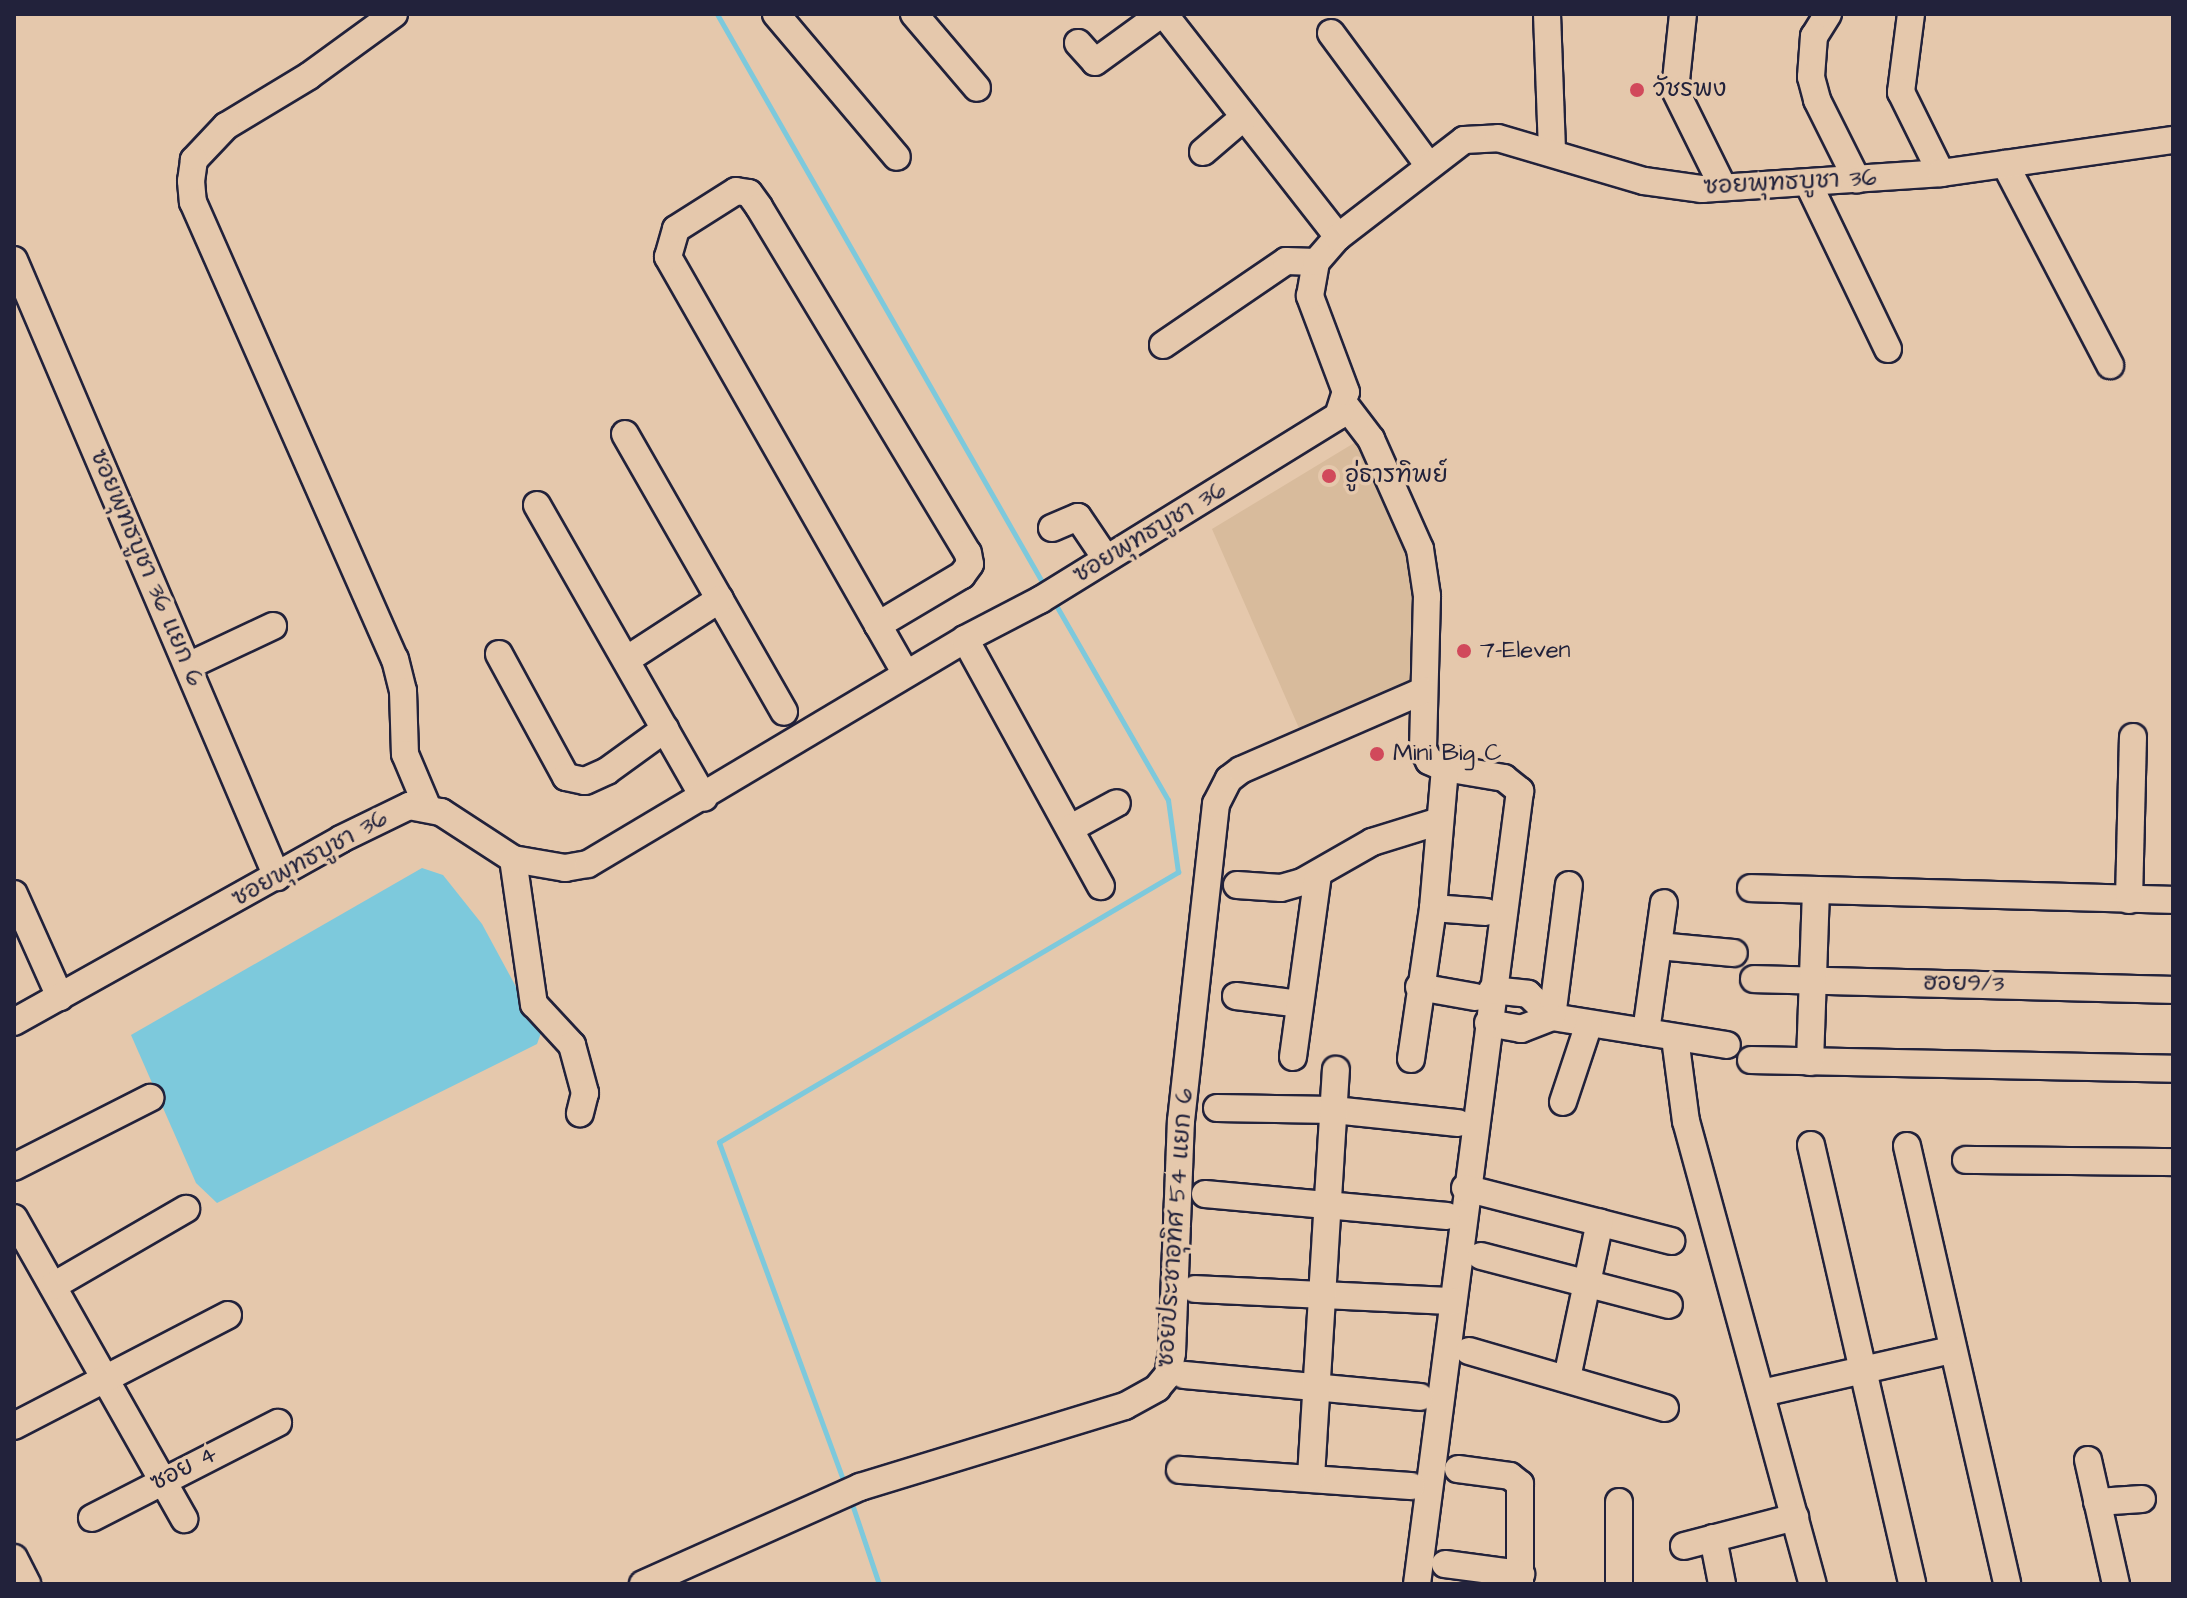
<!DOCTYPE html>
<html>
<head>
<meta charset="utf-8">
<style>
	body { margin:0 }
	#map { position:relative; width:2187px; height:1598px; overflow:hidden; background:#e5c8ac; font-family:"Architects Daughter","Playpen Sans Thai",sans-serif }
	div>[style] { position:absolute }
	.built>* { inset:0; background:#d8bb9c }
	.water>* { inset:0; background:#7dc9dc }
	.stream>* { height:5px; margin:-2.5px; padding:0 2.5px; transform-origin:2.5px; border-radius:2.5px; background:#7dc9dc }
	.roads { filter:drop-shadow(2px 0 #22223b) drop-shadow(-2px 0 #22223b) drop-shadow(0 2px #22223b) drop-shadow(0 -2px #22223b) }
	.minor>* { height:26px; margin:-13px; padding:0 13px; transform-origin:13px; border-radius:13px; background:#e5c8ac }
	.dots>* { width:22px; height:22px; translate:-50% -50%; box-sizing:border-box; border:4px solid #e5c8ac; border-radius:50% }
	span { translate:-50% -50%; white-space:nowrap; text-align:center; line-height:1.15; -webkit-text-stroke:7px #e5c8ac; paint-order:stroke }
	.poi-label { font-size:24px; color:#22223b }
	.left { translate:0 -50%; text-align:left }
	.street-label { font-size:24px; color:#22223b }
	.frame { position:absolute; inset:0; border:16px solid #22223b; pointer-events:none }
</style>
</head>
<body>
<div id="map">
	<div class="built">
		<i style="clip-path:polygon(1364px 437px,1415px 577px,1415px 685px,1302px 735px,1212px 529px)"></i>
	</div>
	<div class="water">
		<i style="clip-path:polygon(422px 868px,443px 875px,482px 924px,541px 1033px,537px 1044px,217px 1203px,196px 1183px,131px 1035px)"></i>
	</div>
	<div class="stream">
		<i style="left:717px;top:14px;width:660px;rotate:60.21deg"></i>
		<i style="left:845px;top:1485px;width:365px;rotate:-110.2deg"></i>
		<i style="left:719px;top:1142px;width:533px;rotate:-30.47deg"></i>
		<i style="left:1178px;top:872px;width:73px;rotate:-97.9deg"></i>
		<i style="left:1168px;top:800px;width:228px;rotate:-119.9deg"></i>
		<i style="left:851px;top:1501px;width:88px;rotate:71.4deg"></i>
	</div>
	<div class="roads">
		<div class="minor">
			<i style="left:394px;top:14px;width:105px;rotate:143.9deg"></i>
			<i style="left:309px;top:76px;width:97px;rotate:148.9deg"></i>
			<i style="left:226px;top:126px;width:47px;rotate:133.3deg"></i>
			<i style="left:194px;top:160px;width:21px;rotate:98deg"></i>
			<i style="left:191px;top:181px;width:21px;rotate:85deg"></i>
			<i style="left:193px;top:202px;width:500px;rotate:66.2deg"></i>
			<i style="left:395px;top:659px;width:33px;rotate:76deg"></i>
			<i style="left:403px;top:691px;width:63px;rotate:88.2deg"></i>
			<i style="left:405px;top:754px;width:56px;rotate:67.1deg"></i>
			<i style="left:776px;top:14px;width:187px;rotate:49.8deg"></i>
			<i style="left:914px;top:14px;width:97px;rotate:49.6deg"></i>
			<i style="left:1164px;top:14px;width:283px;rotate:52deg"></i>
			<i style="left:1547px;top:14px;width:137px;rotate:87.9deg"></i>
			<i style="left:1683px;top:14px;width:76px;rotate:96deg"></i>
			<i style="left:1675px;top:90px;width:108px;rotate:63.7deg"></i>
			<i style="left:1828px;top:14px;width:26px;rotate:122deg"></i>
			<i style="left:1814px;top:36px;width:41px;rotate:94.2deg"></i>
			<i style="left:1811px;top:77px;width:24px;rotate:75deg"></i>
			<i style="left:1817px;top:100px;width:89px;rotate:63.4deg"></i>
			<i style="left:1911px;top:14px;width:79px;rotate:97.3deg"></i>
			<i style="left:1901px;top:92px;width:90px;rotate:63.7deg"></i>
			<i style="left:1331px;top:33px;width:162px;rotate:53.6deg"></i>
			<i style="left:1078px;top:43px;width:25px;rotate:48deg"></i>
			<i style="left:1095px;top:62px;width:82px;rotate:-36deg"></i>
			<i style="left:1203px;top:152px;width:54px;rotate:-40.5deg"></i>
			<i style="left:2005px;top:164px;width:227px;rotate:62.4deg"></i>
			<i style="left:1809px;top:185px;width:182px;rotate:64.3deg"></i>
			<i style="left:736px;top:191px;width:13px;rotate:9deg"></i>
			<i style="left:749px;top:193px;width:17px;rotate:54deg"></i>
			<i style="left:759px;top:207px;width:404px;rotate:58.9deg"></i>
			<i style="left:968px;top:553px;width:11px;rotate:80deg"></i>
			<i style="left:970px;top:564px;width:14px;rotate:126deg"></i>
			<i style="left:962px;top:575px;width:98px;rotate:149.2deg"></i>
			<i style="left:878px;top:625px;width:424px;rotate:-119.7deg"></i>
			<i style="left:668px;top:257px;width:29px;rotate:-74deg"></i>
			<i style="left:676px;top:229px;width:71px;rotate:-32.3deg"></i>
			<i style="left:14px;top:260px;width:671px;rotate:66.91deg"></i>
			<i style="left:1163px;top:345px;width:149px;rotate:-34.3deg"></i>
			<i style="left:1286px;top:261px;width:30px;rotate:2deg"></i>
			<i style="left:1345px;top:405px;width:43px;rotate:52.6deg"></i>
			<i style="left:1371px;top:439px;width:120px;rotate:66deg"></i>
			<i style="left:1420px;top:549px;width:48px;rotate:81.5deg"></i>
			<i style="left:1427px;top:596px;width:153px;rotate:91.5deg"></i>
			<i style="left:1423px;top:749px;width:13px;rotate:63deg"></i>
			<i style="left:1429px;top:761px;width:17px;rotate:24deg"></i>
			<i style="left:1445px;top:768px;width:60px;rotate:9.6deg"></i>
			<i style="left:1504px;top:778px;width:21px;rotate:39deg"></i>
			<i style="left:1520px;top:791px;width:800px;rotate:97.4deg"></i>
			<i style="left:625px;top:434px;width:320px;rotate:60.2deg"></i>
			<i style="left:537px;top:505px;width:337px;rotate:60.3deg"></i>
			<i style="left:1052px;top:528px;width:28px;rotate:-23deg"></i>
			<i style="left:1078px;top:517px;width:48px;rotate:56deg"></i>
			<i style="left:878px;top:625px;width:56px;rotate:60.3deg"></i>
			<i style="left:965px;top:639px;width:282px;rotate:61.2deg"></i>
			<i style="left:499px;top:654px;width:140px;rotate:61.4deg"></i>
			<i style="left:566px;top:777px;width:19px;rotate:12deg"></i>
			<i style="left:585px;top:781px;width:24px;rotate:-24deg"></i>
			<i style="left:607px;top:771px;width:72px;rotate:-35.9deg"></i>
			<i style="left:626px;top:660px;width:112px;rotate:-33deg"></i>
			<i style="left:188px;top:666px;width:94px;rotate:-25.2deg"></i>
			<i style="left:1071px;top:828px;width:52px;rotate:-28.5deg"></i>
			<i style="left:513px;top:859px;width:147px;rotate:81.8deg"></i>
			<i style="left:534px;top:1004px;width:56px;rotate:47.2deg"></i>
			<i style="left:572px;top:1045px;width:50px;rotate:74.8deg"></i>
			<i style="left:585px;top:1093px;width:21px;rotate:104deg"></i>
			<i style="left:1237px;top:885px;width:44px;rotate:3.9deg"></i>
			<i style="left:1281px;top:888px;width:22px;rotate:-16deg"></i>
			<i style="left:1302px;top:882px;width:81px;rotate:-29.7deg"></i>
			<i style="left:1372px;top:842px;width:71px;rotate:-17.2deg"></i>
			<i style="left:1751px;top:888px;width:422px;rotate:1.6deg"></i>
			<i style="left:14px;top:894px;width:113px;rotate:65.9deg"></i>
			<i style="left:2129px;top:900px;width:163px;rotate:-88.6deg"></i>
			<i style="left:1433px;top:908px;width:53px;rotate:4.3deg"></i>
			<i style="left:1658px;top:946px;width:76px;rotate:5.3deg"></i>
			<i style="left:1754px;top:979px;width:419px;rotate:1.5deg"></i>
			<i style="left:1419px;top:987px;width:57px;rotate:10.1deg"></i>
			<i style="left:1492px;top:990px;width:36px;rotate:6deg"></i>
			<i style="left:1528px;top:994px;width:33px;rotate:44deg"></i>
			<i style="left:1552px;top:1017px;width:177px;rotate:9.1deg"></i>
			<i style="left:1236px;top:996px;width:64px;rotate:7.1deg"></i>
			<i style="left:1552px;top:1017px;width:133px;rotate:-82.7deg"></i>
			<i style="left:14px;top:1022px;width:375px;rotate:-29.2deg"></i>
			<i style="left:341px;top:839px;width:76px;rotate:-25.9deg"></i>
			<i style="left:409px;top:806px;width:33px;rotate:11deg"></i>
			<i style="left:441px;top:812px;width:86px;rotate:33.1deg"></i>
			<i style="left:513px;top:859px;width:53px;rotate:9.8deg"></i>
			<i style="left:565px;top:868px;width:23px;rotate:-10deg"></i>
			<i style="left:588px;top:864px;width:439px;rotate:-30.8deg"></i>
			<i style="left:965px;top:639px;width:85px;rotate:-27.5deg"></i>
			<i style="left:1040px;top:600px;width:350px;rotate:-31.7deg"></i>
			<i style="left:1338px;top:416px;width:25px;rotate:-72deg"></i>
			<i style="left:1346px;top:392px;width:103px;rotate:-110.6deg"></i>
			<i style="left:1310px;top:296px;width:35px;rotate:-80deg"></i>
			<i style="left:1316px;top:262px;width:33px;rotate:-49deg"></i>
			<i style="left:1338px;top:237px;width:159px;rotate:-37.6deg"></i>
			<i style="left:1464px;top:140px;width:34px;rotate:-3deg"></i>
			<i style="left:1498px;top:138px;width:152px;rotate:16.4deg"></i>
			<i style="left:1644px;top:181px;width:59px;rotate:7.9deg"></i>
			<i style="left:1702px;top:189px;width:240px;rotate:-3.8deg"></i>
			<i style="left:1941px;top:173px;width:234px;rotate:-8.1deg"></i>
			<i style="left:1488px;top:1023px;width:34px;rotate:10deg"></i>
			<i style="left:1521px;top:1029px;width:33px;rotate:-21deg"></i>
			<i style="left:1646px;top:1032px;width:130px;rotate:-82.1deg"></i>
			<i style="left:1675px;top:1038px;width:84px;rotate:82.5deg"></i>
			<i style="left:1686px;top:1121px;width:480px;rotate:74.7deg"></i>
			<i style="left:1293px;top:1057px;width:184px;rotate:-82.2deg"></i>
			<i style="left:1411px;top:1059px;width:153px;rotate:-81.7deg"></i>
			<i style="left:1433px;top:908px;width:141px;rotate:-85.1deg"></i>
			<i style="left:1751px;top:1060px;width:422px;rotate:1.2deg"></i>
			<i style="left:1810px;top:1062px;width:172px;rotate:-88deg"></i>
			<i style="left:1563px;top:1102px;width:82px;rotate:-71.6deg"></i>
			<i style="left:1217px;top:1108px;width:117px;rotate:1deg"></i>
			<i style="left:1334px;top:1110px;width:125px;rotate:6deg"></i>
			<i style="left:1811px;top:1145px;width:450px;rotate:77deg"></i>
			<i style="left:1907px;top:1146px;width:449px;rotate:77.1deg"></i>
			<i style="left:1966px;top:1160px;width:207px;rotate:0.6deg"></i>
			<i style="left:14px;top:1167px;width:153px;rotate:-26.9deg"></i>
			<i style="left:1465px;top:1188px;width:213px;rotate:14.4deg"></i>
			<i style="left:1205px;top:1194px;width:243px;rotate:5.2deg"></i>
			<i style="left:14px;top:1218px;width:346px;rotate:60.5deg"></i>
			<i style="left:1481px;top:1256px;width:194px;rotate:14.6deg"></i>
			<i style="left:53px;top:1286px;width:154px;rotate:-30.1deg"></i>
			<i style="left:1195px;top:1289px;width:258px;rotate:2.7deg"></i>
			<i style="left:1469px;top:1351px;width:204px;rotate:16.2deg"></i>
			<i style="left:1184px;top:1375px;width:237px;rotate:5.3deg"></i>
			<i style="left:1567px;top:1378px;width:159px;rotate:-78.1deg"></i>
			<i style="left:1762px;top:1393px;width:195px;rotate:-12.8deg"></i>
			<i style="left:14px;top:1426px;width:241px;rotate:-27.4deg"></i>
			<i style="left:2088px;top:1460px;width:127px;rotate:77.3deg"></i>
			<i style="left:1458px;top:1469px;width:52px;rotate:7.7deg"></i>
			<i style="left:1510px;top:1476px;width:13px;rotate:39deg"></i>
			<i style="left:1520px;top:1484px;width:100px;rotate:90deg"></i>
			<i style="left:1180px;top:1470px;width:232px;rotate:4deg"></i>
			<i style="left:1311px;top:1477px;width:408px;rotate:-86.5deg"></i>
			<i style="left:2097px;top:1502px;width:45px;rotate:-3.8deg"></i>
			<i style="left:92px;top:1518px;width:209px;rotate:-27.1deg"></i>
			<i style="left:1713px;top:1538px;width:47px;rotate:78.9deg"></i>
			<i style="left:1684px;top:1546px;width:115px;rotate:-14.6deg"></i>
			<i style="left:14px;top:1558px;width:29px;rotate:63deg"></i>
			<i style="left:1445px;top:1564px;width:77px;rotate:7.5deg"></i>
			<i style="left:643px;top:1584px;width:238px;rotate:-24.1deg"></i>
			<i style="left:860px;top:1487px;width:277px;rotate:-17deg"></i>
			<i style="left:1125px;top:1406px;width:37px;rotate:-29deg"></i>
			<i style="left:1157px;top:1388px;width:17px;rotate:-50deg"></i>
			<i style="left:1168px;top:1375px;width:22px;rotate:-80deg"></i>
			<i style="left:1172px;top:1353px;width:232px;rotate:-87.8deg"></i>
			<i style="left:1181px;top:1121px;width:319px;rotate:-83.7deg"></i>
			<i style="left:1216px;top:804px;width:28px;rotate:-63deg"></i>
			<i style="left:1229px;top:779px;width:15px;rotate:-37deg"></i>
			<i style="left:1241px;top:770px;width:198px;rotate:-23.5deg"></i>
			<i style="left:1619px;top:1584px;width:82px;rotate:-90deg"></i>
		</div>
	</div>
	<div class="dots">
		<i style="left:1637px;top:90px;background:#d1495b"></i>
		<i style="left:1329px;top:476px;background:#d1495b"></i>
		<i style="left:1464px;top:651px;background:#d1495b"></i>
		<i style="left:1377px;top:754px;background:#d1495b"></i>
	</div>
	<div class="poi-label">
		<span class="left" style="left:1653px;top:90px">วัชรพง</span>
		<span class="left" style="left:1345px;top:476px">อู่ธารทิพย์</span>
		<span class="left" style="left:1480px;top:651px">7-Eleven</span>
		<span class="left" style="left:1393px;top:754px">Mini Big C</span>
	</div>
	<div class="street-label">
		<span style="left:1790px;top:183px;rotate:-3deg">ซอยพุทธบูชา 36</span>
		<span style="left:1150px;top:533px;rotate:-31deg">ซอยพุทธบูชา 36</span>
		<span style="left:146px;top:568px;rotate:67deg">ซอยพุทธบูชา 36 แยก 6</span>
		<span style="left:310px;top:859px;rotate:-29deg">ซอยพุทธบูชา 36</span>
		<span style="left:1964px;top:984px;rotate:1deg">ฮอย9/3</span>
		<span style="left:1176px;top:1228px;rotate:-86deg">ซอยประชาอุทิศ 54 แยก 6</span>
		<span style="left:184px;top:1469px;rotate:-27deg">ซอย 4</span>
	</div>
	<div class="frame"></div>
</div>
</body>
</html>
